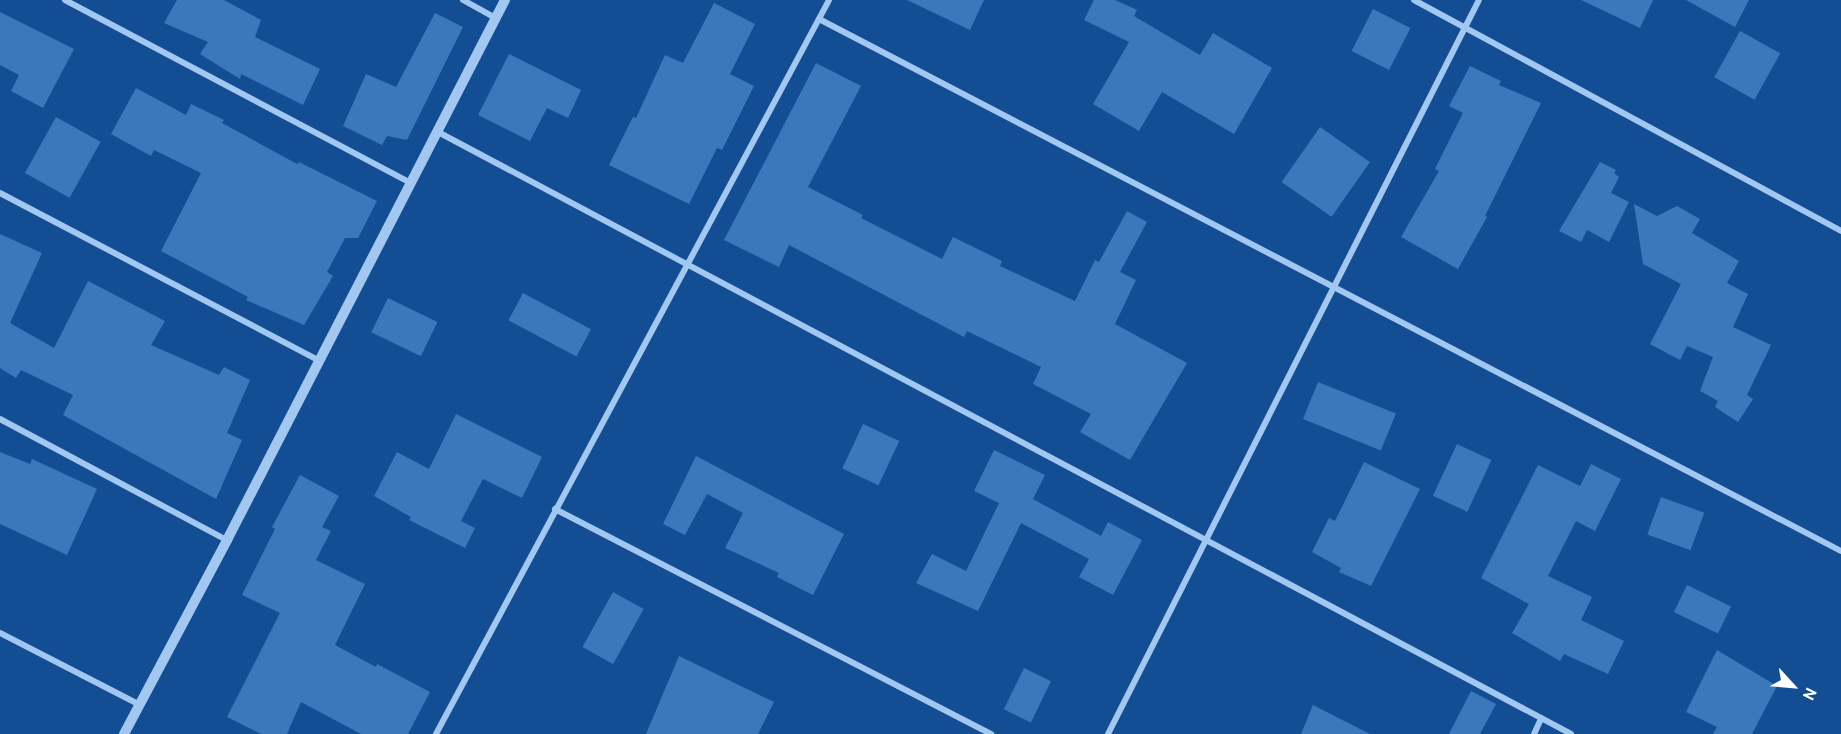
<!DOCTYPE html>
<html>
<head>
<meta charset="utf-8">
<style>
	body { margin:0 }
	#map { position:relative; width:1841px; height:734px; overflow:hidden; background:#134e94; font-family:Cabin,sans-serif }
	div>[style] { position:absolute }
	.building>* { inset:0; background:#3c77bc; transform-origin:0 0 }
	.minor>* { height:6px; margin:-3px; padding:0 3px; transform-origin:3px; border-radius:3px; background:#a2c8f2 }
	.tertiary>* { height:10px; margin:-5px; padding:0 5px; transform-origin:5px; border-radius:5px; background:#a2c8f2 }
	span { translate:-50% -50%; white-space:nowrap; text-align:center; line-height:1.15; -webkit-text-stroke:6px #134e94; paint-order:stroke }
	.north { position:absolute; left:1763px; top:656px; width:60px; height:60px; -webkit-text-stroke:4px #134e94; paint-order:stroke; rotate:116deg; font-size:16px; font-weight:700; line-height:24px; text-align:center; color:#fff }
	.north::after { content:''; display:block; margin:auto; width:21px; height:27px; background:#fff; clip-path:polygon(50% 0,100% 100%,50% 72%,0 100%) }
</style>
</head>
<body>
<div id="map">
	<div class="building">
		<i style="clip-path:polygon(177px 0,224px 0,261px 20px,255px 37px,320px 69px,303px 105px,241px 74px,240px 79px,200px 54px,208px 42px,164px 23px)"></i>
		<i style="clip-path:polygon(907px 0,984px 0,970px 30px)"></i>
		<i style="clip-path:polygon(1094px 0,1115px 0,1137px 10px,1134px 16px,1200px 55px,1213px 33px,1272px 68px,1234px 134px,1162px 92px,1139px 131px,1093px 104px,1129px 42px,1084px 20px)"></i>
		<i style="clip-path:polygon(1581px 0,1653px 0,1640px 28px)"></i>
		<i style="clip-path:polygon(1686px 0,1749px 0,1735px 27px)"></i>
		<i style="clip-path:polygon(714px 3px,755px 24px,730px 74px,754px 86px,722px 150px,717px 148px,689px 204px,609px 165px,633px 117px,636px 118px,665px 55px,683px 63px)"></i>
		<i style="left:1373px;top:9px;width:42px;height:47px;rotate:27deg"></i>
		<i style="clip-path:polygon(0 12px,74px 49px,43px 108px,11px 91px,19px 75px,0 65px)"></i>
		<i style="clip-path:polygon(435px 13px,463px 27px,407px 140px,387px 136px,382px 145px,343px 126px,366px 74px,396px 87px)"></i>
		<i style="left:1740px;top:31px;width:46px;height:53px;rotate:29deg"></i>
		<i style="clip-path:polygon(509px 54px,581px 90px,568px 118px,547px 108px,530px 141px,478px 115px)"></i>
		<i style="clip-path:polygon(816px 63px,861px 86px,808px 187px,863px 215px,861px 218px,942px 259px,953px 237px,1002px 261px,1000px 266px,1075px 301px,1095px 260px,1099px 262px,1127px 211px,1147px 222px,1120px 272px,1136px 280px,1115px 324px,1187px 363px,1130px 460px,1080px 432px,1091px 414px,1033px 384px,1041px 367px,967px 331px,964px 337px,789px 245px,779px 267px,724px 240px)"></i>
		<i style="clip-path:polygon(1470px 66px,1501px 81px,1499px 85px,1541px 103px,1485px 216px,1487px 217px,1458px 269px,1401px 237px,1439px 171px,1435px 169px,1463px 113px,1449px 106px)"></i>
		<i style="clip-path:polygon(136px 88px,186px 115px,191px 104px,224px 120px,222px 123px,297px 164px,299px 162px,377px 201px,358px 238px,345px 238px,327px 272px,333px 276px,304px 325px,246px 300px,248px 297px,161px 251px,201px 173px,154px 150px,151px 156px,111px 134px)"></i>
		<i style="left:56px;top:117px;width:51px;height:64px;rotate:29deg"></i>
		<i style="left:1320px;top:127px;width:61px;height:67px;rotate:35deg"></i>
		<i style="clip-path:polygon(1600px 162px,1616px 170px,1614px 173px,1619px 177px,1611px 193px,1629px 202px,1609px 242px,1587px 230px,1581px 242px,1559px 231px)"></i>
		<i style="clip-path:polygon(1634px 204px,1657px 216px,1677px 206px,1700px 219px,1692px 233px,1739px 261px,1727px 283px,1748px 294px,1733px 327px,1771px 345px,1747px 395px,1753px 399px,1738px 422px,1715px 407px,1718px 401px,1700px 391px,1713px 357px,1687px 346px,1680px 360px,1650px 344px,1681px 284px,1643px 264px)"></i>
		<i style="clip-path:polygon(0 234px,42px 253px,10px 323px,54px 348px,88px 281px,165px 321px,151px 345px,219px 375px,224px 367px,250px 380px,227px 433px,242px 440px,216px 499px,63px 415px,73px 395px,21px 370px,16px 378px,0 368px)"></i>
		<i style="left:523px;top:293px;width:77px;height:31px;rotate:28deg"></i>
		<i style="left:388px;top:298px;width:55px;height:38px;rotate:26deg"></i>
		<i style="left:1318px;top:382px;width:84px;height:40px;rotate:22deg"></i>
		<i style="clip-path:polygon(456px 414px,542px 457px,522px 498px,483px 479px,461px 521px,475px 528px,465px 548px,409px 520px,411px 517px,374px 496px,397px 452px,429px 469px)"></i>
		<i style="left:863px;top:424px;width:40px;height:49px;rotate:25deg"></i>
		<i style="left:1457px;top:444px;width:38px;height:57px;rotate:25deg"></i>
		<i style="clip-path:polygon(994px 450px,1045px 475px,1033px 499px,1101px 536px,1108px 522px,1142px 540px,1113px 595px,1079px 577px,1089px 559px,1021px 523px,978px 611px,916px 583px,932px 554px,966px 571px,999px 503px,974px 491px)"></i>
		<i style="clip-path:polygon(0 452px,30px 464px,32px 459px,97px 489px,67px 555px,0 524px)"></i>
		<i style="clip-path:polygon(696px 456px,844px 534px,813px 595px,777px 577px,779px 573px,725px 548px,743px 513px,707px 494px,685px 535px,663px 524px)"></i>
		<i style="clip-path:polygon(1364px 462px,1420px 489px,1371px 586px,1339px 572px,1341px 568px,1312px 552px,1329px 518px,1335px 521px)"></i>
		<i style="clip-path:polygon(1591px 464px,1621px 479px,1595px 531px,1576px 521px,1548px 576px,1592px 597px,1581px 620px,1624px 641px,1608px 674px,1564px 654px,1560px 661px,1512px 633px,1529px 604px,1481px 578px,1538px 465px,1580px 486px)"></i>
		<i style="clip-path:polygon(300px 475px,339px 496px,322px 527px,331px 531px,316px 560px,365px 584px,335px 645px,376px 667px,377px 664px,430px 692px,408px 734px,361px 734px,301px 702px,287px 734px,261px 734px,227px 717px,280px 613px,242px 595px,275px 529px,272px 527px)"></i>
		<i style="left:1661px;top:497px;width:46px;height:40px;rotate:20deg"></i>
		<i style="left:1687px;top:585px;width:49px;height:30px;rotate:26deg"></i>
		<i style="left:613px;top:592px;width:35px;height:63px;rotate:29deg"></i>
		<i style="clip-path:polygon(1717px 650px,1777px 686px,1752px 734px,1713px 734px,1717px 727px,1686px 712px)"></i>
		<i style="clip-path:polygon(679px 656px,774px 702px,758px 734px,646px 734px)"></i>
		<i style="left:1024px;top:668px;width:30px;height:46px;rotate:26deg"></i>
		<i style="clip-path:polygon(1471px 691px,1496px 704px,1480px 734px,1449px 734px)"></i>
		<i style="clip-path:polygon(1313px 705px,1370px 734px,1301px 734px)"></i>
	</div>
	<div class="minor">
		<i style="left:65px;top:0;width:391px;rotate:27.9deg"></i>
		<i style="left:463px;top:0;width:38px;rotate:29deg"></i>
		<i style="left:1414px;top:0;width:485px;rotate:28.4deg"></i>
		<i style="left:819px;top:19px;width:1152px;rotate:27.5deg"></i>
		<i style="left:438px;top:132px;width:1283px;rotate:27.98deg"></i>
		<i style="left:0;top:193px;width:361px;rotate:27.7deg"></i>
		<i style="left:0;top:419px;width:257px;rotate:28.1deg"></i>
		<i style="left:555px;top:509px;width:491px;rotate:27.3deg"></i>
		<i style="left:0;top:633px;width:157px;rotate:27.2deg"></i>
		<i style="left:436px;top:734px;width:833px;rotate:-61.83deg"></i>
		<i style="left:1108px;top:734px;width:822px;rotate:-63.19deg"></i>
		<i style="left:1534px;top:734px;width:17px;rotate:-65deg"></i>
	</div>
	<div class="tertiary">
		<i style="left:124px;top:734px;width:220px;rotate:-62deg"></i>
		<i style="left:227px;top:540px;width:607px;rotate:-62.76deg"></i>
	</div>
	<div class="north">N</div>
</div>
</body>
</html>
